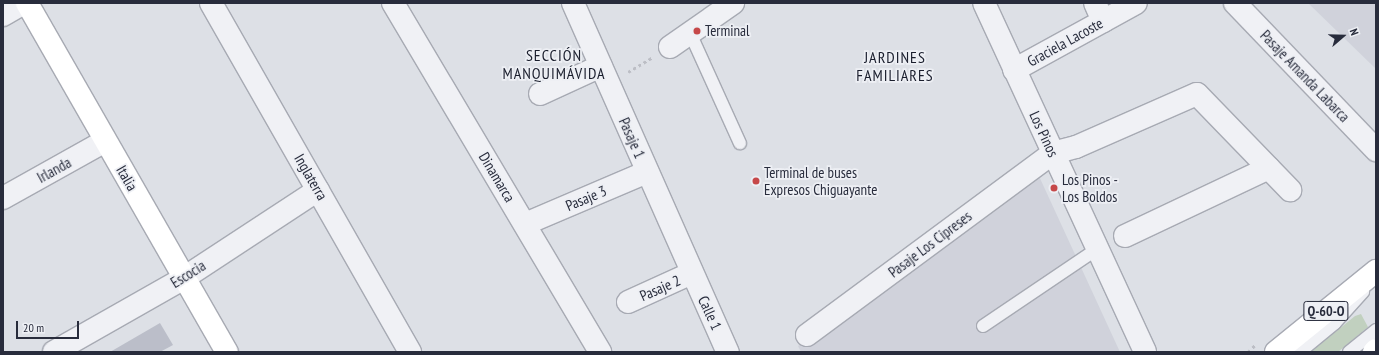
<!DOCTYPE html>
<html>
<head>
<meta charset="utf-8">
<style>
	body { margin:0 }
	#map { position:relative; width:1379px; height:355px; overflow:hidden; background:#dde0e6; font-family:"PT Sans Narrow",sans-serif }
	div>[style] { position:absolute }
	.built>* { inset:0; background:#d0d2db }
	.green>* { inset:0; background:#c1d0bf }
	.building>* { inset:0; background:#bbbec9 }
	.path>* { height:2.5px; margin-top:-1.25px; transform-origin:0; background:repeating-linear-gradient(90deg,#bcbec5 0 3px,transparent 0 6px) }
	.roads { filter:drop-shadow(1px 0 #a7aab3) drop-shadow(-1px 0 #a7aab3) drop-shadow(0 1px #a7aab3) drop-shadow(0 -1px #a7aab3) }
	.lane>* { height:12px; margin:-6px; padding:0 6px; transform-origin:6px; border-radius:6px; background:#f0f1f5 }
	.street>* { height:22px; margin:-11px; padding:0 11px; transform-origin:11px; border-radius:11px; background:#f0f1f5 }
	.secondary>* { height:22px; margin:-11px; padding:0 11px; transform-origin:11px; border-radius:11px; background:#fff }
	.primary>* { height:22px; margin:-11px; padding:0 11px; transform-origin:11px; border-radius:11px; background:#fff }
	.dots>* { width:11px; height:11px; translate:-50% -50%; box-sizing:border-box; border:2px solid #edeff4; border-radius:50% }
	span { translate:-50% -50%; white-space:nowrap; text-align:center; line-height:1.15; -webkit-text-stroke:3.5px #edeff4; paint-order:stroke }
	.shield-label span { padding:1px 3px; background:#edeff4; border:1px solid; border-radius:3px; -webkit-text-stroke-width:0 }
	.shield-label { font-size:14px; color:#282c3c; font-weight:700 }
	.poi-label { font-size:15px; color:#282c3c }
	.left { translate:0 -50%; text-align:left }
	.street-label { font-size:15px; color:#282c3c }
	.neighbourhood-label { font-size:16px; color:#1a1e2d; letter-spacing:1px }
	.frame { position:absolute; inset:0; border:4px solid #282c3c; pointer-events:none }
	.north { position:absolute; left:1323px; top:16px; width:40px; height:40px; -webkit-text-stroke:3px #edeff4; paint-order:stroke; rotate:70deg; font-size:11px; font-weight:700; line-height:16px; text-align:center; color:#282c3c }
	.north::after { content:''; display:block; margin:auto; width:14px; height:18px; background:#282c3c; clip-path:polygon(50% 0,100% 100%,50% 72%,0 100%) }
	.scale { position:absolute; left:16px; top:321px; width:63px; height:18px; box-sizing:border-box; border:2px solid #282c3c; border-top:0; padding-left:5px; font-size:12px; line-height:14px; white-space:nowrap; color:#282c3c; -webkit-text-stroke:3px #edeff4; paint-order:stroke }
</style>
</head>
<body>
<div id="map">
	<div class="built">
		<i style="clip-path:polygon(1308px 3px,1376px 3px,1376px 69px)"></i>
		<i style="clip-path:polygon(1038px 174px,1120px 352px,801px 352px,798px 346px)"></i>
	</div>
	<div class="green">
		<i style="clip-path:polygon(1361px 314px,1368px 327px,1338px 352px,1311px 352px,1355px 316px)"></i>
	</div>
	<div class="building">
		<i style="clip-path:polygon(160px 323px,173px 345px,160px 352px,110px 352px)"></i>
	</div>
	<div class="path">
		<i style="left:628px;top:72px;width:29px;rotate:-31deg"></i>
		<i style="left:1248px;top:352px;width:10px;rotate:-45deg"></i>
	</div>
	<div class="roads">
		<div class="lane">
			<i style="left:690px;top:33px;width:121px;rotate:65.6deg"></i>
			<i style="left:983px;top:326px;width:138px;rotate:-34deg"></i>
			<i style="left:1300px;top:352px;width:45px;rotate:-39.6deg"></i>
			<i style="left:1335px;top:323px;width:42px;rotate:-47.9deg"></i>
			<i style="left:1349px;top:352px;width:35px;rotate:-39deg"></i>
		</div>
		<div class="street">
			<i style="left:211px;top:3px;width:402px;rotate:60.3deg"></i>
			<i style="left:393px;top:3px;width:406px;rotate:59.3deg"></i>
			<i style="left:573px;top:3px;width:382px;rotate:66.1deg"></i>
			<i style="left:984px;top:3px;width:384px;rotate:65.2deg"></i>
			<i style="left:1095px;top:3px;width:20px;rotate:66deg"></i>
			<i style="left:1235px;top:3px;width:204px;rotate:46.2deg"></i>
			<i style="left:3px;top:15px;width:24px;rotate:-30deg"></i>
			<i style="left:670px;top:47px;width:77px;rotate:-34.9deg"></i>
			<i style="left:1014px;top:70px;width:139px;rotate:-28.8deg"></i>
			<i style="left:540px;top:94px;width:67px;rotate:-24.7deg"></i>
			<i style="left:3px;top:198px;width:117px;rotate:-29.2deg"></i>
			<i style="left:525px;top:224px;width:133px;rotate:-23.1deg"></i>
			<i style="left:1125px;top:236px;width:159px;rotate:-25.3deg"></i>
			<i style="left:628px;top:302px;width:70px;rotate:-24.4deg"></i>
			<i style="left:807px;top:335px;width:306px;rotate:-36.5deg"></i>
			<i style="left:1053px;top:153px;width:24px;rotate:-15deg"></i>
			<i style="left:1076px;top:147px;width:132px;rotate:-23.7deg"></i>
			<i style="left:1197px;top:94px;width:134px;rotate:45.9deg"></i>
			<i style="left:54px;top:352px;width:150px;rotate:-29.6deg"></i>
			<i style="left:184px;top:278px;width:160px;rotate:-33.3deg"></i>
		</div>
		<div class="secondary">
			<i style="left:27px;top:3px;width:402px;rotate:60.2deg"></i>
		</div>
		<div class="primary">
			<i style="left:1276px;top:352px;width:129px;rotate:-39deg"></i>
			<i style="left:1374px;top:352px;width:3px;rotate:-45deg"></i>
		</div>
	</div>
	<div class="dots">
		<i style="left:697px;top:31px;background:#c64849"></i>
		<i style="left:756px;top:181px;background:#c64849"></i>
		<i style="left:1054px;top:188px;background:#c64849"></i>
	</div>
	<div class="shield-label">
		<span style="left:1326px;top:311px">Q-60-O</span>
	</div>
	<div class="poi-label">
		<span class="left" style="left:705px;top:31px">Terminal</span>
		<span class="left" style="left:764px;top:181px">Terminal de buses<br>Expresos Chiguayante</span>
		<span class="left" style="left:1062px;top:188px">Los Pinos -<br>Los Boldos</span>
	</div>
	<div class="street-label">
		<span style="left:1065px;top:42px;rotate:-29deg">Graciela Lacoste</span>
		<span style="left:1305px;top:76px;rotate:46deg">Pasaje Amanda Labarca</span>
		<span style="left:1044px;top:134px;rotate:65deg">Los Pinos</span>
		<span style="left:632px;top:138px;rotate:66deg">Pasaje 1</span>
		<span style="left:54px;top:170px;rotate:-29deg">Irlanda</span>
		<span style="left:311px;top:177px;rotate:60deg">Inglaterra</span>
		<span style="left:497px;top:177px;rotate:59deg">Dinamarca</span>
		<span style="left:127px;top:178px;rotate:60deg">Italia</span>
		<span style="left:586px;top:198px;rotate:-23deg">Pasaje 3</span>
		<span style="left:930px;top:244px;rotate:-37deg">Pasaje Los Cipreses</span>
		<span style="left:188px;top:274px;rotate:-32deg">Escocia</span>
		<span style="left:660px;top:288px;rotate:-24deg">Pasaje 2</span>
		<span style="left:710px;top:313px;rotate:65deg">Calle 1</span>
	</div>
	<div class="neighbourhood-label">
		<span style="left:554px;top:64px">SECCIÓN<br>MANQUIMÁVIDA</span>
		<span style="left:895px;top:66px">JARDINES<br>FAMILIARES</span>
	</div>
	<div class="frame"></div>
	<div class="north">N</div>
	<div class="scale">20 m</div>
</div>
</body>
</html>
